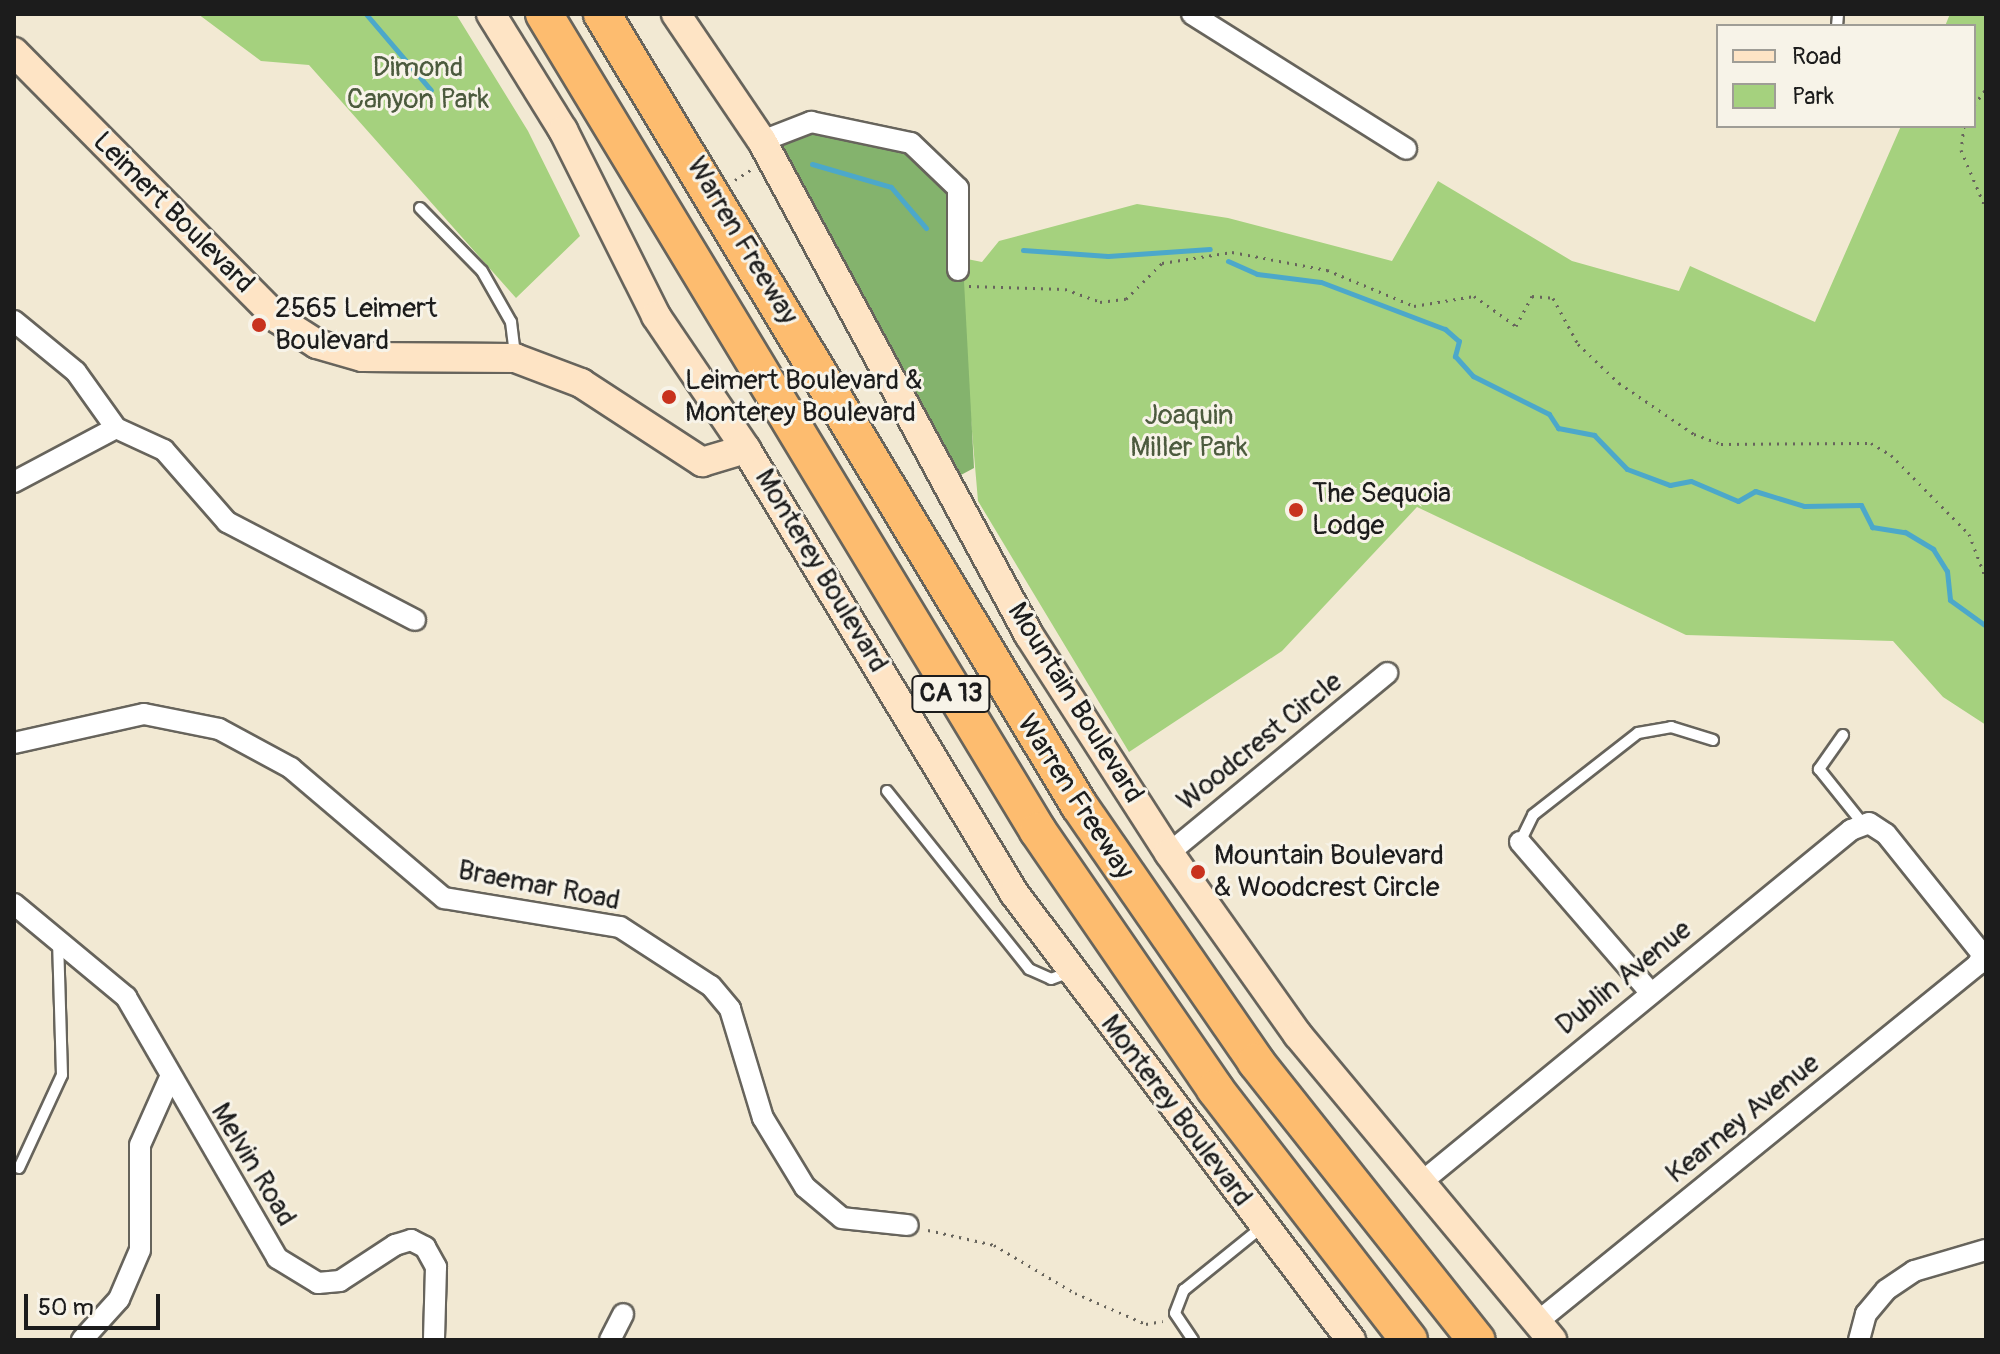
<!DOCTYPE html>
<html>
<head>
<meta charset="utf-8">
<style>
	body { margin:0 }
	#map { position:relative; width:2000px; height:1354px; overflow:hidden; background:#f2e9d3; font-family:Pangolin,sans-serif }
	div>[style] { position:absolute }
	.green>* { inset:0; background:#a5d17e }
	.forest>* { inset:0; background:#84b36d }
	.stream>* { height:5px; margin:-2.5px; padding:0 2.5px; transform-origin:2.5px; border-radius:2.5px; background:#4ca8ca }
	.path>* { height:3px; margin-top:-1.5px; transform-origin:0; background:repeating-linear-gradient(90deg,#67645c 0 2px,transparent 0 8px) }
	.roads { filter:drop-shadow(2px 0 #67645c) drop-shadow(-2px 0 #67645c) drop-shadow(0 2px #67645c) drop-shadow(0 -2px #67645c) }
	.lane>* { height:10px; margin:-5px; padding:0 5px; transform-origin:5px; border-radius:5px; background:#fff }
	.street>* { height:20px; margin:-10px; padding:0 10px; transform-origin:10px; border-radius:10px; background:#fff }
	.secondary>* { height:28px; margin:-14px; padding:0 14px; transform-origin:14px; border-radius:14px; background:#fee4c5 }
	.highway>* { height:36px; margin:-18px; padding:0 18px; transform-origin:18px; border-radius:18px; background:#fdbc6f }
	.dots>* { width:22px; height:22px; translate:-50% -50%; box-sizing:border-box; border:4px solid #f7f3e8; border-radius:50% }
	span { translate:-50% -50%; white-space:nowrap; text-align:center; line-height:1.15; -webkit-text-stroke:6px #f7f3e8; paint-order:stroke }
	.shield-label span { padding:2px 6px; background:#f7f3e8; border:2px solid; border-radius:6px; -webkit-text-stroke-width:0 }
	.shield-label { font-size:26px; color:#1c1c1c; font-weight:700 }
	.park-label { font-size:28px; color:#4c5b3e }
	.street-label { font-size:28px; color:#1c1c1c }
	.poi-label { font-size:28px; color:#1c1c1c }
	.left { translate:0 -50%; text-align:left }
	.frame { position:absolute; inset:0; border:16px solid #1c1c1c; pointer-events:none }
	.legend { position:absolute; left:1716px; top:24px; width:260px; height:104px; box-sizing:border-box; background:#f7f3e8; border:2px solid #9f9d96; margin:0; padding:10px 14px; list-style:none; font-size:24px; color:#1c1c1c }
	.legend li { display:flex; align-items:center; gap:16px; height:40px }
	.legend b { width:40px; border:2px solid #9f9d96 }
	.scale { position:absolute; left:24px; top:1294px; width:136px; height:36px; box-sizing:border-box; border:4px solid #1c1c1c; border-top:0; padding-left:10px; font-size:24px; line-height:28px; white-space:nowrap; color:#1c1c1c; -webkit-text-stroke:6px #f7f3e8; paint-order:stroke }
</style>
</head>
<body>
<div id="map">
	<div class="green">
		<i style="clip-path:polygon(198px 14px,456px 14px,528px 131px,580px 236px,516px 298px,309px 65px,261px 61px)"></i>
		<i style="clip-path:polygon(1950px 14px,1986px 14px,1986px 725px,1943px 697px,1893px 641px,1686px 635px,1417px 507px,1282px 651px,1129px 752px,978px 501px,957px 257px,982px 262px,999px 241px,1137px 204px,1228px 218px,1392px 261px,1438px 181px,1572px 261px,1679px 291px,1690px 266px,1815px 322px,1901px 126px,1974px 126px,1974px 26px,1945px 26px)"></i>
	</div>
	<div class="forest">
		<i style="clip-path:polygon(782px 129px,880px 133px,959px 188px,974px 468px,959px 476px,769px 136px)"></i>
	</div>
	<div class="stream">
		<i style="left:366px;top:14px;width:100px;rotate:49.5deg"></i>
		<i style="left:812px;top:164px;width:82px;rotate:16.2deg"></i>
		<i style="left:891px;top:187px;width:54px;rotate:49.5deg"></i>
		<i style="left:1023px;top:250px;width:85px;rotate:4deg"></i>
		<i style="left:1108px;top:256px;width:102px;rotate:-3.9deg"></i>
		<i style="left:1228px;top:261px;width:32px;rotate:24deg"></i>
		<i style="left:1257px;top:274px;width:64px;rotate:7.1deg"></i>
		<i style="left:1321px;top:282px;width:133px;rotate:20.8deg"></i>
		<i style="left:1445px;top:329px;width:18px;rotate:41deg"></i>
		<i style="left:1459px;top:341px;width:16px;rotate:105deg"></i>
		<i style="left:1455px;top:356px;width:27px;rotate:48deg"></i>
		<i style="left:1473px;top:376px;width:85px;rotate:26.6deg"></i>
		<i style="left:1549px;top:414px;width:17px;rotate:57deg"></i>
		<i style="left:1558px;top:428px;width:37px;rotate:11deg"></i>
		<i style="left:1594px;top:435px;width:47px;rotate:45.9deg"></i>
		<i style="left:1627px;top:469px;width:46px;rotate:20.4deg"></i>
		<i style="left:1670px;top:485px;width:21px;rotate:-11deg"></i>
		<i style="left:1691px;top:481px;width:51px;rotate:23.1deg"></i>
		<i style="left:1738px;top:501px;width:20px;rotate:-30deg"></i>
		<i style="left:1755px;top:491px;width:51px;rotate:17deg"></i>
		<i style="left:1804px;top:506px;width:57px;rotate:-1deg"></i>
		<i style="left:1861px;top:505px;width:25px;rotate:63deg"></i>
		<i style="left:1872px;top:527px;width:33px;rotate:9deg"></i>
		<i style="left:1905px;top:532px;width:33px;rotate:31deg"></i>
		<i style="left:1933px;top:549px;width:26px;rotate:58deg"></i>
		<i style="left:1947px;top:571px;width:29px;rotate:84deg"></i>
		<i style="left:1950px;top:600px;width:44px;rotate:35.8deg"></i>
	</div>
	<div class="path">
		<i style="left:1974px;top:105px;width:20px;rotate:-53deg"></i>
		<i style="left:1964px;top:126px;width:24px;rotate:97deg"></i>
		<i style="left:1961px;top:150px;width:64px;rotate:67deg"></i>
		<i style="left:735px;top:180px;width:20px;rotate:-33deg"></i>
		<i style="left:969px;top:286px;width:96px;rotate:1.8deg"></i>
		<i style="left:1065px;top:289px;width:37px;rotate:20deg"></i>
		<i style="left:1100px;top:302px;width:26px;rotate:-7deg"></i>
		<i style="left:1126px;top:299px;width:51px;rotate:-45deg"></i>
		<i style="left:1162px;top:263px;width:71px;rotate:-8.9deg"></i>
		<i style="left:1232px;top:252px;width:97px;rotate:10.7deg"></i>
		<i style="left:1327px;top:270px;width:94px;rotate:22.5deg"></i>
		<i style="left:1414px;top:306px;width:61px;rotate:-9.5deg"></i>
		<i style="left:1474px;top:296px;width:52px;rotate:35.5deg"></i>
		<i style="left:1516px;top:326px;width:34px;rotate:-62deg"></i>
		<i style="left:1532px;top:296px;width:21px;rotate:5deg"></i>
		<i style="left:1553px;top:298px;width:52px;rotate:61.5deg"></i>
		<i style="left:1578px;top:344px;width:57px;rotate:43.6deg"></i>
		<i style="left:1619px;top:383px;width:91px;rotate:34.2deg"></i>
		<i style="left:1694px;top:434px;width:29px;rotate:20deg"></i>
		<i style="left:1721px;top:444px;width:150px;rotate:-0.4deg"></i>
		<i style="left:1871px;top:443px;width:23px;rotate:31deg"></i>
		<i style="left:1891px;top:455px;width:111px;rotate:45.4deg"></i>
		<i style="left:1969px;top:534px;width:48px;rotate:69.3deg"></i>
		<i style="left:928px;top:1230px;width:68px;rotate:12.8deg"></i>
		<i style="left:994px;top:1245px;width:94px;rotate:30.7deg"></i>
		<i style="left:1075px;top:1293px;width:77px;rotate:23.6deg"></i>
		<i style="left:1146px;top:1324px;width:17px;rotate:-10deg"></i>
	</div>
	<div class="roads">
		<div class="lane">
			<i style="left:1837px;top:26px;width:12px;rotate:-85deg"></i>
			<i style="left:420px;top:208px;width:88px;rotate:45.5deg"></i>
			<i style="left:482px;top:271px;width:59px;rotate:60.4deg"></i>
			<i style="left:511px;top:322px;width:34px;rotate:83deg"></i>
			<i style="left:1843px;top:735px;width:42px;rotate:125.2deg"></i>
			<i style="left:1819px;top:769px;width:70px;rotate:51.3deg"></i>
			<i style="left:887px;top:791px;width:228px;rotate:51.4deg"></i>
			<i style="left:1029px;top:969px;width:24px;rotate:24deg"></i>
			<i style="left:1051px;top:979px;width:20px;rotate:-20deg"></i>
			<i style="left:1520px;top:842px;width:30px;rotate:-64deg"></i>
			<i style="left:1533px;top:815px;width:133px;rotate:-38deg"></i>
			<i style="left:1638px;top:733px;width:34px;rotate:-10deg"></i>
			<i style="left:1671px;top:727px;width:44px;rotate:17.2deg"></i>
			<i style="left:19px;top:1168px;width:102px;rotate:-65.2deg"></i>
			<i style="left:62px;top:1075px;width:133px;rotate:-91.7deg"></i>
			<i style="left:1193px;top:1340px;width:32px;rotate:-124deg"></i>
			<i style="left:1175px;top:1313px;width:25px;rotate:-69deg"></i>
			<i style="left:1184px;top:1290px;width:100px;rotate:-38.9deg"></i>
		</div>
		<div class="street">
			<i style="left:1192px;top:14px;width:253px;rotate:32.2deg"></i>
			<i style="left:762px;top:141px;width:53px;rotate:-21.2deg"></i>
			<i style="left:811px;top:122px;width:102px;rotate:11.9deg"></i>
			<i style="left:911px;top:143px;width:65px;rotate:43.8deg"></i>
			<i style="left:958px;top:188px;width:82px;rotate:90deg"></i>
			<i style="left:14px;top:321px;width:80px;rotate:39.4deg"></i>
			<i style="left:76px;top:372px;width:69px;rotate:54.5deg"></i>
			<i style="left:116px;top:428px;width:53px;rotate:24.6deg"></i>
			<i style="left:164px;top:450px;width:96px;rotate:48.8deg"></i>
			<i style="left:227px;top:522px;width:212px;rotate:27.5deg"></i>
			<i style="left:14px;top:482px;width:115px;rotate:-27.9deg"></i>
			<i style="left:14px;top:743px;width:133px;rotate:-12.6deg"></i>
			<i style="left:144px;top:714px;width:76px;rotate:11.3deg"></i>
			<i style="left:219px;top:729px;width:82px;rotate:28.4deg"></i>
			<i style="left:291px;top:768px;width:201px;rotate:40.4deg"></i>
			<i style="left:444px;top:898px;width:178px;rotate:9.4deg"></i>
			<i style="left:620px;top:927px;width:108px;rotate:33deg"></i>
			<i style="left:711px;top:986px;width:30px;rotate:50deg"></i>
			<i style="left:730px;top:1009px;width:114px;rotate:73.2deg"></i>
			<i style="left:763px;top:1118px;width:81px;rotate:58.7deg"></i>
			<i style="left:805px;top:1187px;width:48px;rotate:40deg"></i>
			<i style="left:842px;top:1218px;width:66px;rotate:6.1deg"></i>
			<i style="left:1520px;top:842px;width:197px;rotate:49.1deg"></i>
			<i style="left:1169px;top:853px;width:283px;rotate:-39.5deg"></i>
			<i style="left:14px;top:904px;width:146px;rotate:39.7deg"></i>
			<i style="left:126px;top:997px;width:302px;rotate:59.9deg"></i>
			<i style="left:277px;top:1258px;width:48px;rotate:31.4deg"></i>
			<i style="left:318px;top:1283px;width:22px;rotate:-5deg"></i>
			<i style="left:340px;top:1281px;width:66px;rotate:-33.2deg"></i>
			<i style="left:395px;top:1245px;width:17px;rotate:-17deg"></i>
			<i style="left:411px;top:1240px;width:16px;rotate:27deg"></i>
			<i style="left:425px;top:1247px;width:23px;rotate:61deg"></i>
			<i style="left:436px;top:1267px;width:73px;rotate:91.6deg"></i>
			<i style="left:1418px;top:1185px;width:560px;rotate:-39.35deg"></i>
			<i style="left:1851px;top:830px;width:19px;rotate:-21deg"></i>
			<i style="left:1869px;top:823px;width:20px;rotate:33deg"></i>
			<i style="left:1886px;top:834px;width:155px;rotate:51.3deg"></i>
			<i style="left:1983px;top:955px;width:12px;rotate:121deg"></i>
			<i style="left:1977px;top:965px;width:568px;rotate:140.93deg"></i>
			<i style="left:82px;top:1340px;width:55px;rotate:-47.9deg"></i>
			<i style="left:119px;top:1299px;width:53px;rotate:-66.8deg"></i>
			<i style="left:140px;top:1250px;width:105px;rotate:-90deg"></i>
			<i style="left:140px;top:1145px;width:71px;rotate:-66deg"></i>
			<i style="left:610px;top:1340px;width:29px;rotate:-63deg"></i>
			<i style="left:1859px;top:1340px;width:27px;rotate:-75deg"></i>
			<i style="left:1866px;top:1314px;width:31px;rotate:-50deg"></i>
			<i style="left:1886px;top:1290px;width:34px;rotate:-34deg"></i>
			<i style="left:1914px;top:1271px;width:75px;rotate:-16.3deg"></i>
		</div>
		<div class="secondary">
			<i style="left:491px;top:14px;width:137px;rotate:58.2deg"></i>
			<i style="left:563px;top:130px;width:208px;rotate:63.4deg"></i>
			<i style="left:656px;top:316px;width:161px;rotate:55.9deg"></i>
			<i style="left:746px;top:449px;width:519px;rotate:58.88deg"></i>
			<i style="left:1014px;top:893px;width:560px;rotate:52.99deg"></i>
			<i style="left:676px;top:14px;width:153px;rotate:55.9deg"></i>
			<i style="left:762px;top:141px;width:562px;rotate:61.61deg"></i>
			<i style="left:1029px;top:635px;width:259px;rotate:57.3deg"></i>
			<i style="left:1169px;top:853px;width:223px;rotate:54.7deg"></i>
			<i style="left:1298px;top:1035px;width:397px;rotate:50.2deg"></i>
			<i style="left:14px;top:52px;width:375px;rotate:45.3deg"></i>
			<i style="left:278px;top:319px;width:46px;rotate:32.7deg"></i>
			<i style="left:317px;top:344px;width:47px;rotate:16.1deg"></i>
			<i style="left:362px;top:357px;width:153px;rotate:0.4deg"></i>
			<i style="left:515px;top:358px;width:71px;rotate:20.7deg"></i>
			<i style="left:581px;top:383px;width:145px;rotate:33.1deg"></i>
			<i style="left:702px;top:462px;width:46px;rotate:-16.5deg"></i>
		</div>
		<div class="highway">
			<i style="left:544px;top:14px;width:955px;rotate:58.84deg"></i>
			<i style="left:1038px;top:831px;width:313px;rotate:55.5deg"></i>
			<i style="left:1215px;top:1089px;width:317px;rotate:52.3deg"></i>
			<i style="left:602px;top:14px;width:924px;rotate:58.91deg"></i>
			<i style="left:1079px;top:805px;width:312px;rotate:55.4deg"></i>
			<i style="left:1256px;top:1062px;width:355px;rotate:51.6deg"></i>
		</div>
	</div>
	<div class="dots">
		<i style="left:259px;top:325px;background:#c8321e"></i>
		<i style="left:669px;top:397px;background:#c8321e"></i>
		<i style="left:1296px;top:510px;background:#c8321e"></i>
		<i style="left:1198px;top:872px;background:#c8321e"></i>
	</div>
	<div class="shield-label">
		<span style="left:951px;top:694px">CA 13</span>
	</div>
	<div class="park-label">
		<span style="left:418px;top:84px">Dimond<br>Canyon Park</span>
		<span style="left:1189px;top:432px">Joaquin<br>Miller Park</span>
	</div>
	<div class="street-label">
		<span style="left:173px;top:213px;rotate:45deg">Leimert Boulevard</span>
		<span style="left:742px;top:241px;rotate:59deg">Warren Freeway</span>
		<span style="left:821px;top:571px;rotate:59deg">Monterey Boulevard</span>
		<span style="left:1075px;top:703px;rotate:58deg">Mountain Boulevard</span>
		<span style="left:1260px;top:742px;rotate:-39deg">Woodcrest Circle</span>
		<span style="left:1075px;top:797px;rotate:57deg">Warren Freeway</span>
		<span style="left:539px;top:886px;rotate:11deg">Braemar Road</span>
		<span style="left:1624px;top:978px;rotate:-39deg">Dublin Avenue</span>
		<span style="left:1176px;top:1111px;rotate:53deg">Monterey Boulevard</span>
		<span style="left:1743px;top:1119px;rotate:-39deg">Kearney Avenue</span>
		<span style="left:253px;top:1165px;rotate:59deg">Melvin Road</span>
	</div>
	<div class="poi-label">
		<span class="left" style="left:275px;top:325px">2565 Leimert<br>Boulevard</span>
		<span class="left" style="left:685px;top:397px">Leimert Boulevard &amp;<br>Monterey Boulevard</span>
		<span class="left" style="left:1312px;top:510px">The Sequoia<br>Lodge</span>
		<span class="left" style="left:1214px;top:872px">Mountain Boulevard<br>&amp; Woodcrest Circle</span>
	</div>
	<div class="frame"></div>
	<ul class="legend">
	<li><b style="height:10px;background:#fee4c5"></b>Road</li>
	<li><b style="height:22px;background:#a5d17e"></b>Park</li>
	</ul>
	<div class="scale">50 m</div>
</div>
</body>
</html>
